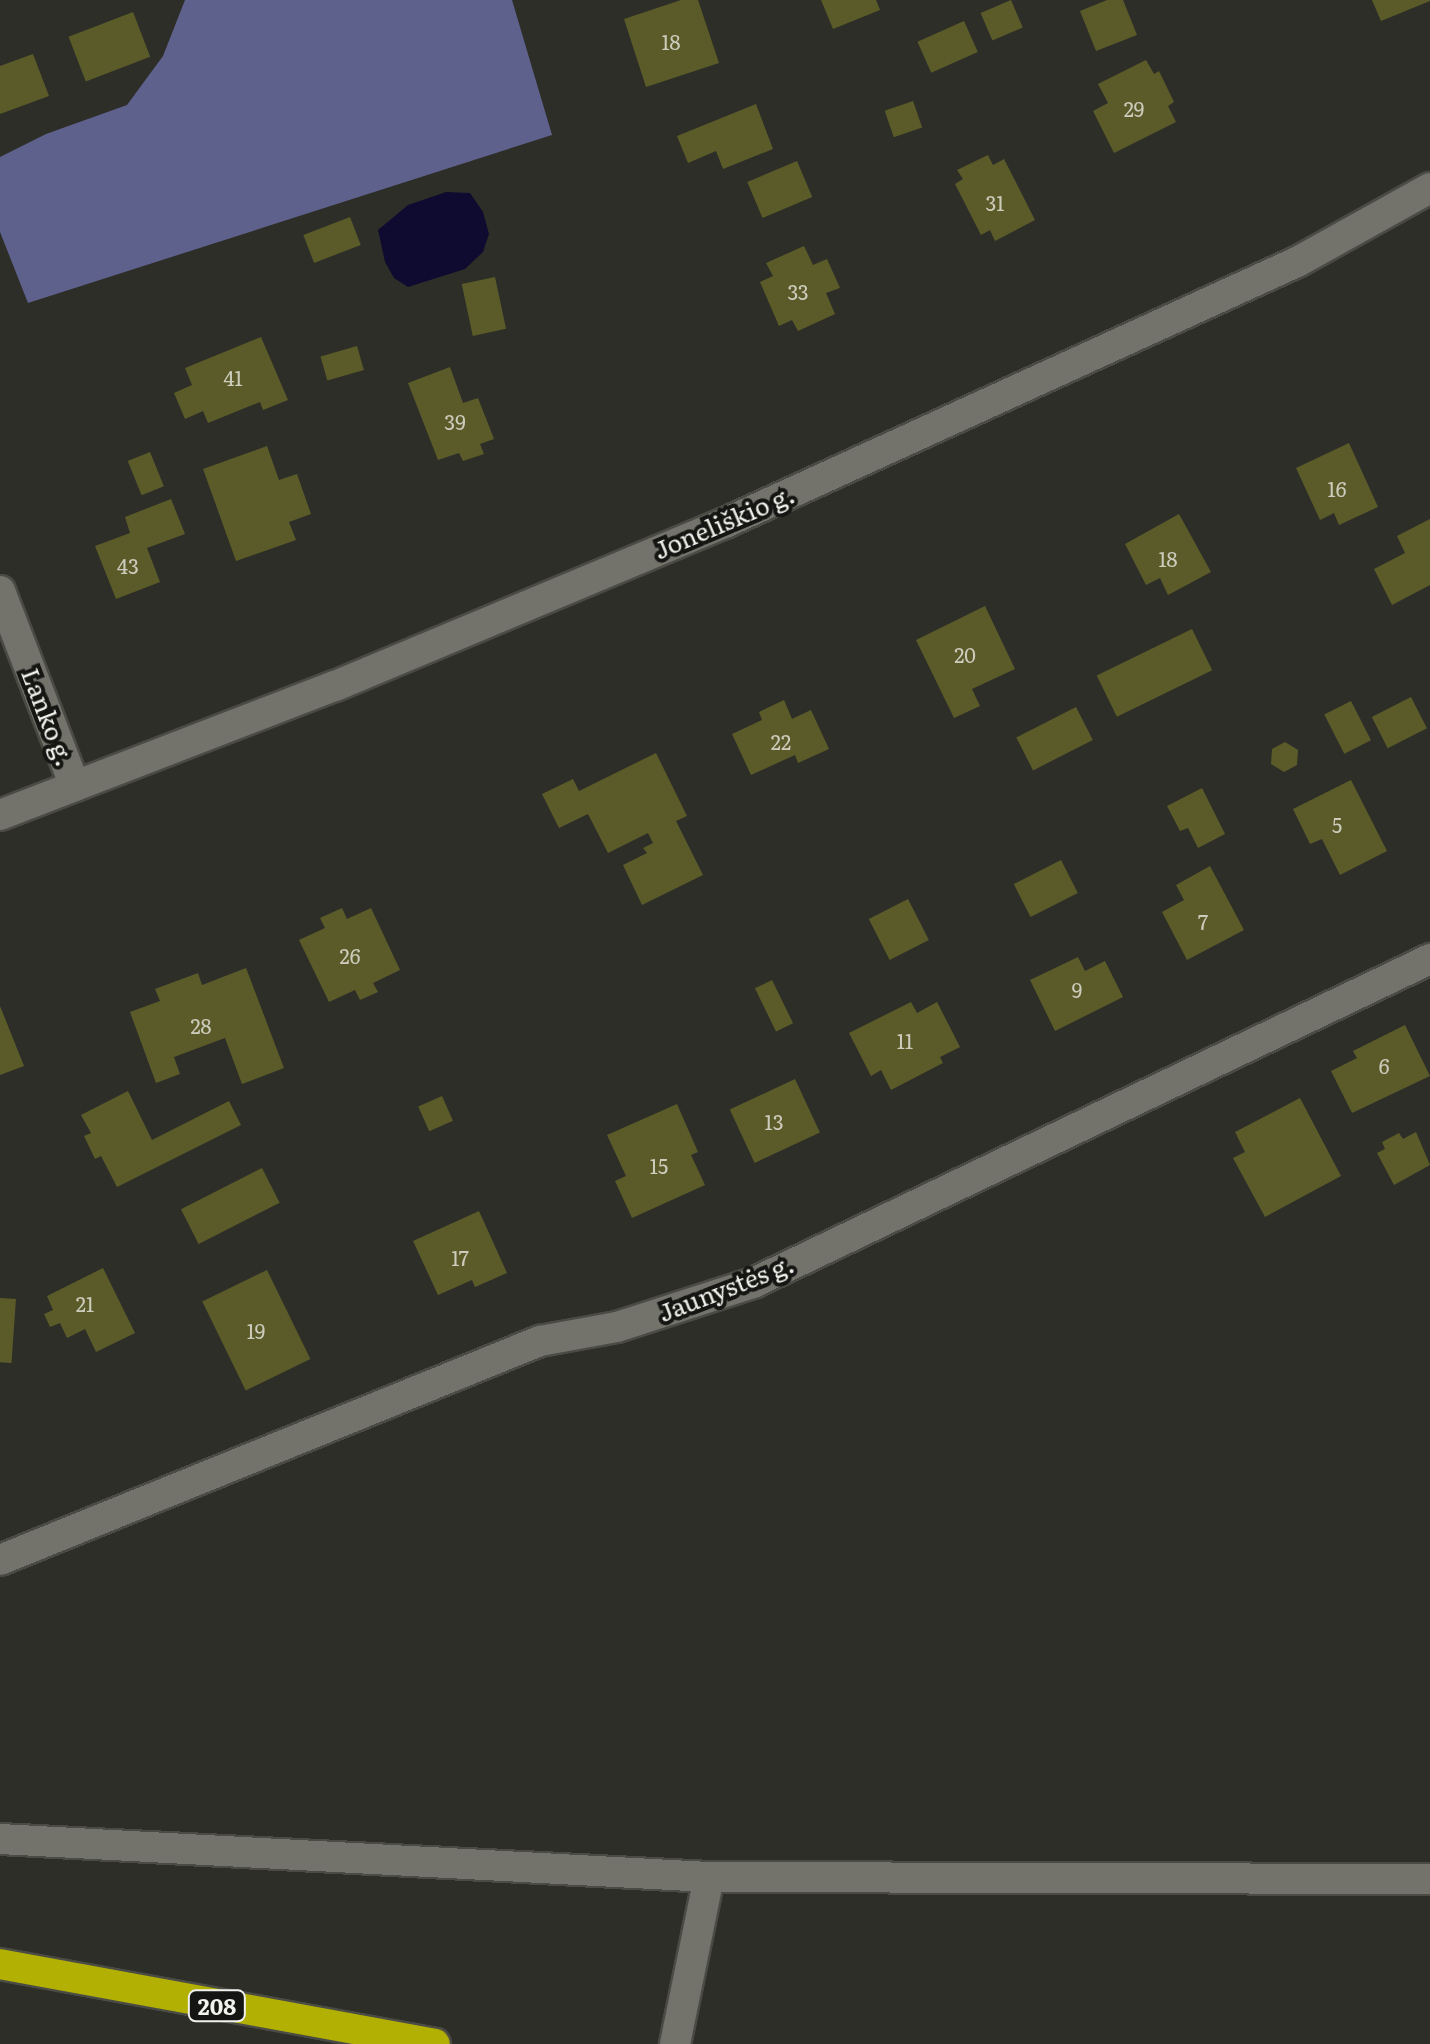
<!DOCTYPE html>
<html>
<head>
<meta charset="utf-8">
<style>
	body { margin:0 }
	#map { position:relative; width:1430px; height:2044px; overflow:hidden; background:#2d2e27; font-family:Literata,serif }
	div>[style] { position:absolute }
	.forest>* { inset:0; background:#5f618d }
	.water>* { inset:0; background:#0f0b30 }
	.building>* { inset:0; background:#5b5b2a; transform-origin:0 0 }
	.roads { filter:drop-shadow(2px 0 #4b4b45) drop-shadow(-2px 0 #4b4b45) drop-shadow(0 2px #4b4b45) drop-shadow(0 -2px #4b4b45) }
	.street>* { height:30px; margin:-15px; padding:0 15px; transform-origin:15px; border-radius:15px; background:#73736b }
	.highway>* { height:30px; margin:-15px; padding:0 15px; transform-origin:15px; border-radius:15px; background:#b1b003 }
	span { translate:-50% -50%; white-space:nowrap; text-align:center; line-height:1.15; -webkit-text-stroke:8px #151613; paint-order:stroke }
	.number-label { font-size:20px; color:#ccccbc }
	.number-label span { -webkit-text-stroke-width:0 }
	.shield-label span { padding:2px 8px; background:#151613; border:2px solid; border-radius:8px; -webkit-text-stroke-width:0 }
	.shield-label { font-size:22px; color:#f1f1ed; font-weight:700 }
	.street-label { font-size:25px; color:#f1f1ed }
</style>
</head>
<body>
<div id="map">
	<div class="forest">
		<i style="clip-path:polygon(185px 0,512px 0,552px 135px,28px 303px,0 232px,0 157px,46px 134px,127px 105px,163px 56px)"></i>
	</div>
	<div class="water">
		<i style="clip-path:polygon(446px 192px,470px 193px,483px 212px,489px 234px,483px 252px,465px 269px,408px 287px,394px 278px,385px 262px,378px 230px,408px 205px)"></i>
	</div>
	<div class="building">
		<i style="clip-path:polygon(681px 0,698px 0,719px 63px,646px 87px,624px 19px)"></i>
		<i style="clip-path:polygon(821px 0,876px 0,880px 10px,833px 29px)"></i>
		<i style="left:1011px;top:0;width:30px;height:33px;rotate:67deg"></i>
		<i style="clip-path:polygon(1107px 0,1123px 0,1137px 35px,1096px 51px,1080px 11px)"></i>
		<i style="clip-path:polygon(1372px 0,1430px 0,1430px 1px,1381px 21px)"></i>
		<i style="left:133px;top:12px;width:48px;height:69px;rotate:69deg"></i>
		<i style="left:964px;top:21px;width:34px;height:51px;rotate:66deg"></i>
		<i style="clip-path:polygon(33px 54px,49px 96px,0 114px,0 66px)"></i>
		<i style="clip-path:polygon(1146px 60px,1154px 74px,1159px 71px,1174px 102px,1168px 106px,1176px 122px,1114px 153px,1093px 111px,1108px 103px,1098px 84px)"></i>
		<i style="left:913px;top:101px;width:28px;height:30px;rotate:71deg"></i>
		<i style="clip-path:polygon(756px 104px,773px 149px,723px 169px,716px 151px,688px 163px,677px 136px)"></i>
		<i style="clip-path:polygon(988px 155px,993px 165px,1004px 159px,1035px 220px,995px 241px,990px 230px,981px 235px,955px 184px,963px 179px,957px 170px)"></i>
		<i style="left:797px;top:161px;width:39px;height:54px;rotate:67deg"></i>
		<i style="left:350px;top:217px;width:30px;height:50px;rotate:69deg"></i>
		<i style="clip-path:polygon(804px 246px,813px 265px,827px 259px,840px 288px,826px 293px,835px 314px,798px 331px,792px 320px,779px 326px,760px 282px,773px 276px,766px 263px)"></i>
		<i style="left:495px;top:277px;width:53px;height:34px;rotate:78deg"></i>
		<i style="clip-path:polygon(261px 337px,288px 400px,263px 410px,260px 402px,208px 423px,203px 411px,185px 419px,174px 393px,192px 385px,185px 368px)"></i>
		<i style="left:357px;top:346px;width:25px;height:38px;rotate:74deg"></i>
		<i style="clip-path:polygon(450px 367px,463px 403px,478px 398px,494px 439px,480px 444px,484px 454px,463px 461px,459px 453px,438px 460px,408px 383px)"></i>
		<i style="clip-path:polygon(1349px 443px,1378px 507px,1339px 525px,1334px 513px,1320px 520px,1296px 468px)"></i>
		<i style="clip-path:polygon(267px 446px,279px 480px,297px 474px,311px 514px,289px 522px,296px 540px,236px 561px,203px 469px)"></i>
		<i style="left:150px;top:452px;width:37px;height:24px;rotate:68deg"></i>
		<i style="clip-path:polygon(171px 499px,185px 534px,147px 548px,160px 582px,116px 599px,95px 546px,130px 533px,125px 517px)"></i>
		<i style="clip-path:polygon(1179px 514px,1211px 572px,1168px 595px,1160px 578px,1146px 585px,1125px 544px)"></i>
		<i style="clip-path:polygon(1430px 519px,1430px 585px,1392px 605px,1374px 569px,1405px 553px,1397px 536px)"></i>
		<i style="clip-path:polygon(985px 606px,1015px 669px,972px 689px,980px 706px,954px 718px,916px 640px)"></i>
		<i style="left:1192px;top:629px;width:46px;height:106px;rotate:64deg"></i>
		<i style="left:1411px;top:697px;width:35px;height:44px;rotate:63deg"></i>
		<i style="clip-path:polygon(784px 700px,792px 719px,811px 710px,829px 749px,798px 763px,795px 755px,751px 775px,732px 734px,762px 720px,759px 712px)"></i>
		<i style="left:1351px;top:701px;width:44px;height:30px;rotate:63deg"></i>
		<i style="left:1076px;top:707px;width:37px;height:67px;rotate:63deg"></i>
		<i style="clip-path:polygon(1285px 742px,1298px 750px,1297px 765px,1284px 772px,1271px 764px,1272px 749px)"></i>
		<i style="clip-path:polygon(656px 753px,687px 816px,676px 821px,703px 875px,642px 905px,623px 865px,647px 853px,643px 848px,653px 843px,648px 833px,608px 853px,588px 814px,559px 828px,542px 794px,573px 779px,579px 791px)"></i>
		<i style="clip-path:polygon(1351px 780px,1387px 851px,1340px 875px,1322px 839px,1310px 844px,1293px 809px)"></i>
		<i style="clip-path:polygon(1202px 788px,1225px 834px,1198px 848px,1188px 828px,1180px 831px,1167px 806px)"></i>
		<i style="left:1061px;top:860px;width:37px;height:53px;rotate:63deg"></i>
		<i style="clip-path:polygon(1210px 866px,1244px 930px,1187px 960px,1162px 912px,1184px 900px,1176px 885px)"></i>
		<i style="left:908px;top:899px;width:46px;height:44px;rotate:63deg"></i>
		<i style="clip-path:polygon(342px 908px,347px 919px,371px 908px,400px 970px,373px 983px,378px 992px,360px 1000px,355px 990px,329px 1002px,299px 940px,325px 928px,320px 918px)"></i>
		<i style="clip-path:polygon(1078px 957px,1085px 971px,1105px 961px,1123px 997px,1055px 1031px,1030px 980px)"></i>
		<i style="clip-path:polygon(246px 968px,284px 1068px,242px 1084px,225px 1038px,174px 1057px,180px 1074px,156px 1083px,130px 1012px,160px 1001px,155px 989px,198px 973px,202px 985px)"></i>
		<i style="left:772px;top:980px;width:48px;height:19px;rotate:64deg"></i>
		<i style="clip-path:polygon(911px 1002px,917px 1013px,937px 1002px,960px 1047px,940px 1057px,943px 1063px,891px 1090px,881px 1070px,871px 1076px,849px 1033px)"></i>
		<i style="clip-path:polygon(0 1006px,24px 1066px,0 1075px)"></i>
		<i style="clip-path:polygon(1405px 1025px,1430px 1076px,1352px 1113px,1331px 1071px,1357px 1058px,1353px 1051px)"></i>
		<i style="left:795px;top:1079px;width:59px;height:72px;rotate:65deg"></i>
		<i style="clip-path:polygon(128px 1091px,152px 1140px,229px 1101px,241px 1125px,117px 1187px,101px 1156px,95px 1159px,84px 1136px,91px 1133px,81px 1115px)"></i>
		<i style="left:442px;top:1096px;width:27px;height:26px;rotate:66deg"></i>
		<i style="clip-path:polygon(1300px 1098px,1341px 1176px,1265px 1217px,1233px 1158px,1245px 1152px,1235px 1132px)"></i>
		<i style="clip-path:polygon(677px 1104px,698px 1152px,691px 1155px,705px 1185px,632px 1218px,615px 1181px,626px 1176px,607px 1135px)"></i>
		<i style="clip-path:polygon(1416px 1132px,1430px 1165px,1394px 1185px,1377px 1153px,1385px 1149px,1382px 1142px,1399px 1133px,1403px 1139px)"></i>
		<i style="left:262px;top:1168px;width:39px;height:91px;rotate:63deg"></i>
		<i style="clip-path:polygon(479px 1211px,507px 1273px,475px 1287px,472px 1280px,438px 1295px,413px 1241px)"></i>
		<i style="clip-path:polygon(103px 1268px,135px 1333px,96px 1352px,85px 1329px,67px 1338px,60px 1323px,50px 1327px,44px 1314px,53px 1310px,47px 1296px)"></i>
		<i style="left:267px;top:1270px;width:99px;height:72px;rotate:64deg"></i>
		<i style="left:0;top:1298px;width:16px;height:64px;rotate:4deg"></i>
	</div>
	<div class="roads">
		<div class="street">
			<i style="left:0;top:591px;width:209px;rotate:69deg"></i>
			<i style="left:0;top:815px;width:359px;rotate:-21.1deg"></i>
			<i style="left:335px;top:686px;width:423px;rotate:-22.7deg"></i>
			<i style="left:725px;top:523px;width:629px;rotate:-24.53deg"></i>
			<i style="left:1297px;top:262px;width:152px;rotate:-29.1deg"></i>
			<i style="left:0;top:1560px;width:583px;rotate:-22.08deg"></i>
			<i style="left:540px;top:1341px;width:78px;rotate:-10.3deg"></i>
			<i style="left:617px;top:1327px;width:143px;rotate:-17.9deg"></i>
			<i style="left:753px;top:1283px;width:751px;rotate:-25.57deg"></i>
			<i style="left:0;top:1839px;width:710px;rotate:3.07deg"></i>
			<i style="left:709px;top:1877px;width:721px;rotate:0.16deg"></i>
			<i style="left:675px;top:2044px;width:170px;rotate:-78.5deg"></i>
		</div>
		<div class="highway">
			<i style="left:0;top:1964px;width:442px;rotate:10.4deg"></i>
		</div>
	</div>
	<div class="number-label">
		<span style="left:671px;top:41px">18</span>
		<span style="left:1134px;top:108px">29</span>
		<span style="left:995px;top:202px">31</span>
		<span style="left:798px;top:291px">33</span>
		<span style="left:233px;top:377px">41</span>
		<span style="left:455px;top:421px">39</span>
		<span style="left:1337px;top:488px">16</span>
		<span style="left:1168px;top:558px">18</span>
		<span style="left:128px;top:565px">43</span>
		<span style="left:965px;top:654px">20</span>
		<span style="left:781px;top:741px">22</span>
		<span style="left:1337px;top:824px">5</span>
		<span style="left:1203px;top:921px">7</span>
		<span style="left:350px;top:955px">26</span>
		<span style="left:1077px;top:989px">9</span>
		<span style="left:201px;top:1025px">28</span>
		<span style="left:905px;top:1040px">11</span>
		<span style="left:1384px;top:1065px">6</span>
		<span style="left:774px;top:1121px">13</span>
		<span style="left:659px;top:1165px">15</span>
		<span style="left:460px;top:1257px">17</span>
		<span style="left:85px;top:1303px">21</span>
		<span style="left:256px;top:1330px">19</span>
	</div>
	<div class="shield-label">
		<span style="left:217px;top:2006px">208</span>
	</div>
	<div class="street-label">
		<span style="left:724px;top:522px;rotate:-23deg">Joneliškio g.</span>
		<span style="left:48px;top:717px;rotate:69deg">Lanko g.</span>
		<span style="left:726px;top:1288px;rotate:-21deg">Jaunystės g.</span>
	</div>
</div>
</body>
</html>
